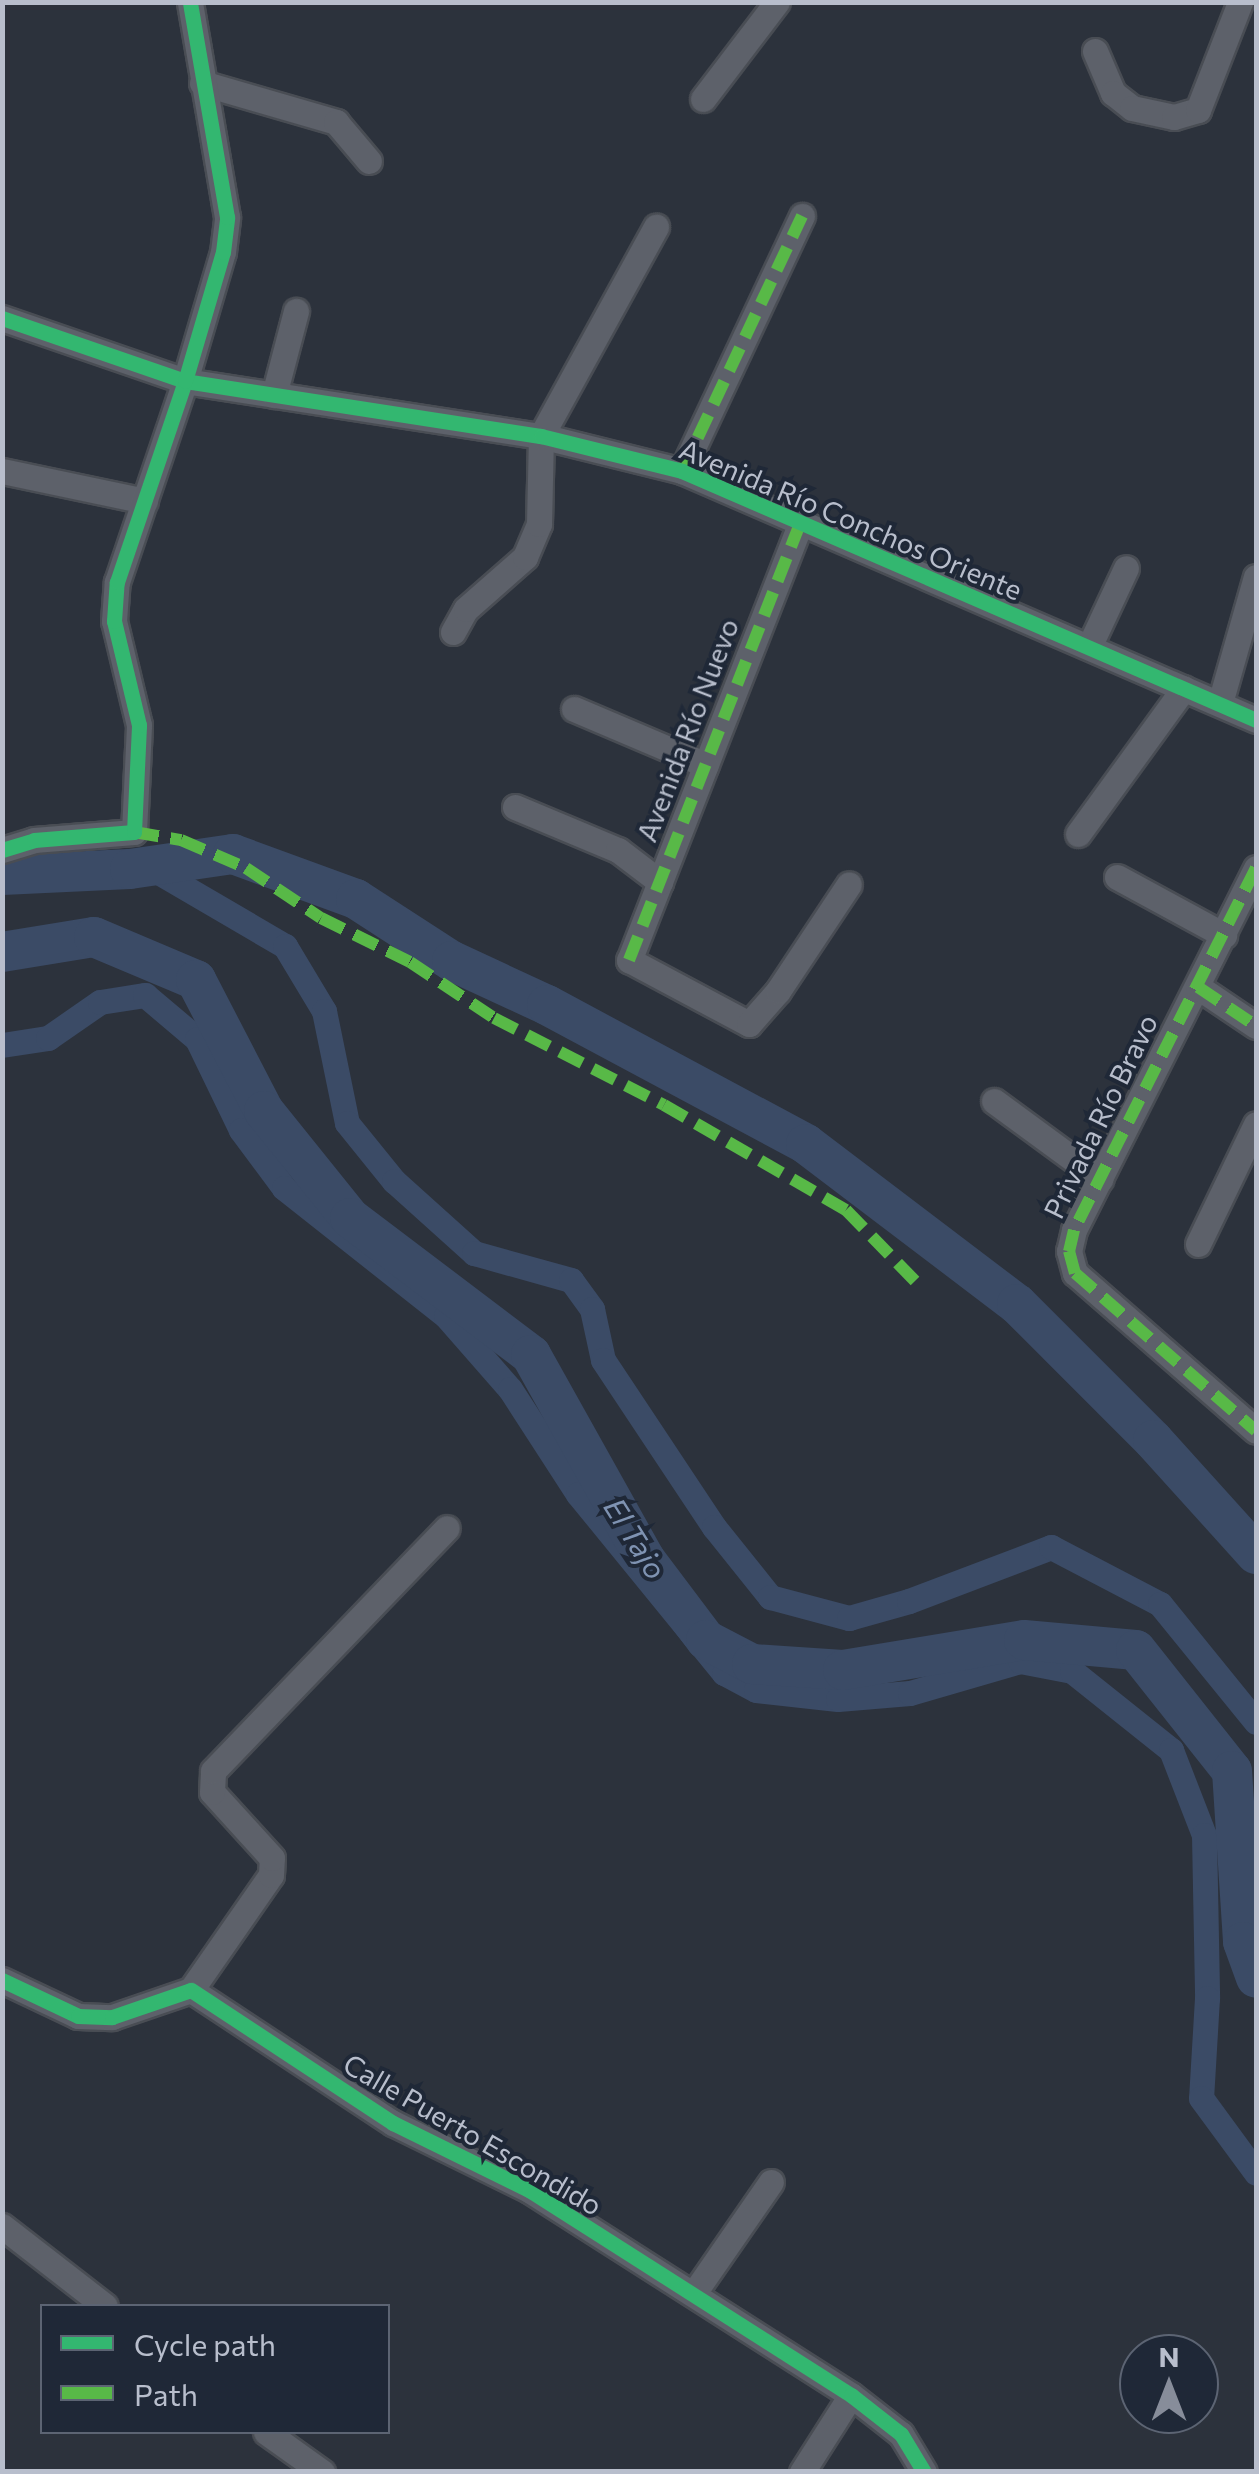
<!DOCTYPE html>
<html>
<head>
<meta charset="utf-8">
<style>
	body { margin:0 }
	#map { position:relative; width:1259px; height:2474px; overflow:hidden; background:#2c323c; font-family:Commissioner,sans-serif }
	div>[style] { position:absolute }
	.canal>* { height:25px; margin:-12.5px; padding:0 12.5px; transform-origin:12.5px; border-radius:12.5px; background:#3b4b66 }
	.river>* { height:40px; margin:-20px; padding:0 20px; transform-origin:20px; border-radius:20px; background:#3b4b66 }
	.roads { filter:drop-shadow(2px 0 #494d54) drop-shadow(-2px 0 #494d54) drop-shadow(0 2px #494d54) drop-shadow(0 -2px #494d54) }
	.minor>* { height:25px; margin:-12.5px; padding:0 12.5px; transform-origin:12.5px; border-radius:12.5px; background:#5d616a }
	.quiet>* { height:12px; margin-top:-6px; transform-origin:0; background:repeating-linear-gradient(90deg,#58b947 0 25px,transparent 0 37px) }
	.cycleway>* { height:15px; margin:-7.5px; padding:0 7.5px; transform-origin:7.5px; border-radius:7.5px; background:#33b770 }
	span { translate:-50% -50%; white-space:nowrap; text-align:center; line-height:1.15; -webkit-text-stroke:8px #1f2837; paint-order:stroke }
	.street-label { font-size:28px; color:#b8becc }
	.water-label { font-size:30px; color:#7f93b2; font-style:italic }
	.frame { position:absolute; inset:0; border:5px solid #b8becc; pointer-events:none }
	.legend { position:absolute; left:40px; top:2304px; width:350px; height:130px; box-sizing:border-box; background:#1f2837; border:2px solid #5c6473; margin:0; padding:12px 18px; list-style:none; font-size:30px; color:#b8becc }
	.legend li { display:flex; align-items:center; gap:20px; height:50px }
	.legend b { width:50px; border:2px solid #5c6473 }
	.north { position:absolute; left:1119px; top:2334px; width:100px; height:100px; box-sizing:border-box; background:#1f2837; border:2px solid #5c6473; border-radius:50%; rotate:0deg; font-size:28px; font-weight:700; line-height:40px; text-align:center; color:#b8becc }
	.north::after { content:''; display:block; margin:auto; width:35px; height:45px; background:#878d9a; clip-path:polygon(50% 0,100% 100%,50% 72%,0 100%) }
</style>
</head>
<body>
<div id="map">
	<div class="canal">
		<i style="left:148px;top:866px;width:159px;rotate:30.3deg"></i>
		<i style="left:285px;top:946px;width:76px;rotate:59deg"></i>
		<i style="left:324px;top:1011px;width:114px;rotate:78.4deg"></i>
		<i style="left:347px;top:1123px;width:75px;rotate:51deg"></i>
		<i style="left:394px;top:1181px;width:108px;rotate:42deg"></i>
		<i style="left:474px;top:1253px;width:101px;rotate:15.6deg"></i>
		<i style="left:571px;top:1280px;width:36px;rotate:54deg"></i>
		<i style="left:592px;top:1309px;width:52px;rotate:77.8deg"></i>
		<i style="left:603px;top:1360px;width:201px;rotate:56.4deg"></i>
		<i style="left:714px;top:1527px;width:90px;rotate:51.3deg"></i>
		<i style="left:770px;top:1597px;width:82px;rotate:14.9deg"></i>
		<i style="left:849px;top:1618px;width:62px;rotate:-15.8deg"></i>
		<i style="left:909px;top:1601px;width:152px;rotate:-20.8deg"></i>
		<i style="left:1051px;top:1547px;width:123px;rotate:27.6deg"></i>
		<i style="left:1160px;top:1604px;width:152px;rotate:50.9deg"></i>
		<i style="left:2px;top:1045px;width:47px;rotate:-8.7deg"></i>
		<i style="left:48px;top:1038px;width:63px;rotate:-34.7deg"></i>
		<i style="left:100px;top:1002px;width:46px;rotate:-8.8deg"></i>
		<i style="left:145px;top:995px;width:68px;rotate:40.2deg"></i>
		<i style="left:197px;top:1039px;width:101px;rotate:64.2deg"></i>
		<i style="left:241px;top:1130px;width:72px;rotate:53.4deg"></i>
		<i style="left:284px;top:1188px;width:206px;rotate:38.3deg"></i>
		<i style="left:446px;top:1316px;width:97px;rotate:48.8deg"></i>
		<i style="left:510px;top:1389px;width:125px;rotate:57.1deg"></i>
		<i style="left:578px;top:1494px;width:231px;rotate:50.8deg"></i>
		<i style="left:724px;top:1673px;width:36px;rotate:28deg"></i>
		<i style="left:756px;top:1690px;width:82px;rotate:6.3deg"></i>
		<i style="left:838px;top:1699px;width:72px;rotate:-4.8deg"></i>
		<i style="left:910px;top:1693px;width:115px;rotate:-16.2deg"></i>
		<i style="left:1020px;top:1661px;width:53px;rotate:10.9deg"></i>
		<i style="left:1072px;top:1671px;width:127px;rotate:38.6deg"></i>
		<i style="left:1171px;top:1750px;width:91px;rotate:68.8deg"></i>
		<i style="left:1204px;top:1835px;width:163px;rotate:88.9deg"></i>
		<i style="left:1207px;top:1998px;width:100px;rotate:93.4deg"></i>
		<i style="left:1201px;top:2098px;width:93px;rotate:53.7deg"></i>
	</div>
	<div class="river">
		<i style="left:2px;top:875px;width:128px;rotate:-2.7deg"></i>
		<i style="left:130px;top:869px;width:104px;rotate:-8.3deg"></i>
		<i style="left:233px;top:854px;width:131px;rotate:20.1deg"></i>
		<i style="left:356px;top:899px;width:114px;rotate:32.9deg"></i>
		<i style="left:452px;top:961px;width:105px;rotate:24.9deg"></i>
		<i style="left:547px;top:1005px;width:294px;rotate:28.2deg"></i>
		<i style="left:806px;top:1144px;width:265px;rotate:37.2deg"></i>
		<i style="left:1017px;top:1304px;width:192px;rotate:45deg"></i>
		<i style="left:1153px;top:1440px;width:154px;rotate:47.9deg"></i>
		<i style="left:2px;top:952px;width:93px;rotate:-9.3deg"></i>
		<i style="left:94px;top:937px;width:111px;rotate:22.9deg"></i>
		<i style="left:196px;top:980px;width:148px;rotate:62.6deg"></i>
		<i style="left:264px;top:1111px;width:137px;rotate:51.2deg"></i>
		<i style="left:350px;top:1218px;width:227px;rotate:37.1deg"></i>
		<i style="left:531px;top:1355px;width:234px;rotate:60.8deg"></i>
		<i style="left:645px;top:1559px;width:101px;rotate:53deg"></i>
		<i style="left:706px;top:1640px;width:52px;rotate:27.6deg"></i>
		<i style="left:752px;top:1664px;width:91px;rotate:3.8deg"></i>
		<i style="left:843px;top:1670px;width:183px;rotate:-9.4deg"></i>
		<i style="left:1024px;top:1640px;width:112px;rotate:5.1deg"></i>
		<i style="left:1136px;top:1650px;width:154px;rotate:51.6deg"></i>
		<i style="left:1232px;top:1771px;width:171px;rotate:86.3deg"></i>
		<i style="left:1243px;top:1942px;width:38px;rotate:70deg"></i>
	</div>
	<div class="roads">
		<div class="minor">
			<i style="left:1095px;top:51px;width:46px;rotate:66.8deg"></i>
			<i style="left:1113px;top:93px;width:24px;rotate:38deg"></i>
			<i style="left:1132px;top:108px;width:43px;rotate:12.1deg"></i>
			<i style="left:1174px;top:117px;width:25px;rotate:-16deg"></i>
			<i style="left:1198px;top:110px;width:116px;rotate:-68.7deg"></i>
			<i style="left:202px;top:83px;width:140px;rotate:16.2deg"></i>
			<i style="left:336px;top:122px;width:51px;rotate:49.8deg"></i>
			<i style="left:703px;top:99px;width:122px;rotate:-52.7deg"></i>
			<i style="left:2px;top:318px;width:194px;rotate:19deg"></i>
			<i style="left:185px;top:381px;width:360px;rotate:8.8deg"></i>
			<i style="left:541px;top:436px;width:145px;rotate:13.9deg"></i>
			<i style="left:682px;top:471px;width:626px;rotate:23.45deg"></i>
			<i style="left:274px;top:395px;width:87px;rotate:-75.3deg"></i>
			<i style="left:2px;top:471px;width:146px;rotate:11.8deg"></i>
			<i style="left:682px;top:471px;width:282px;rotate:-64.8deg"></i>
			<i style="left:801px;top:522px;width:471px;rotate:111.4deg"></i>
			<i style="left:629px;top:960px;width:136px;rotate:28.1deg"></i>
			<i style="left:749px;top:1024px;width:44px;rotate:-48.7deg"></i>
			<i style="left:778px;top:991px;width:128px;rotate:-56.4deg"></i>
			<i style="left:453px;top:632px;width:26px;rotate:-61deg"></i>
			<i style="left:466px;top:609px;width:79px;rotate:-41.4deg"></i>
			<i style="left:525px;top:557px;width:36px;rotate:-67deg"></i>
			<i style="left:539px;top:524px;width:88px;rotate:-88.7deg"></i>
			<i style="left:541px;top:436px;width:239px;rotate:-61.2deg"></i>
			<i style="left:1089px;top:647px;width:87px;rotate:-64.9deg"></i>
			<i style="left:1220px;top:703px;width:131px;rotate:-74.1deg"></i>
			<i style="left:574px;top:709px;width:143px;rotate:23deg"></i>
			<i style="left:515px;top:807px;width:112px;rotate:22.7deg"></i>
			<i style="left:618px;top:850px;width:53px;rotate:37.3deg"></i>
			<i style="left:1078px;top:834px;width:180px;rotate:-54deg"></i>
			<i style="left:2px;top:850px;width:34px;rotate:-17deg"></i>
			<i style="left:34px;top:840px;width:100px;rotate:-4.6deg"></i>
			<i style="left:134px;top:832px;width:107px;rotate:-87.3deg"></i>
			<i style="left:139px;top:725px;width:107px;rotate:-103.5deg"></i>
			<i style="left:114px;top:621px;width:39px;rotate:-86deg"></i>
			<i style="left:117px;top:582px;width:212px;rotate:-71.3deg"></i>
			<i style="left:185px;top:381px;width:134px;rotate:-73.6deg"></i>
			<i style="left:223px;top:252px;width:35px;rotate:-83deg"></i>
			<i style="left:227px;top:217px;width:218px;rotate:-99.8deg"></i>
			<i style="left:1256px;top:868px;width:405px;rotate:116.7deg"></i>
			<i style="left:1074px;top:1230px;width:22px;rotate:103deg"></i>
			<i style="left:1069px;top:1251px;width:23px;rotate:75deg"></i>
			<i style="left:1075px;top:1273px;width:240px;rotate:41.1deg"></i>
			<i style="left:1117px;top:877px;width:122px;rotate:28.5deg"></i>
			<i style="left:1198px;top:987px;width:70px;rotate:33.9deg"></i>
			<i style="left:994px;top:1101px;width:132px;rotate:36.3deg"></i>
			<i style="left:1198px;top:1244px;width:133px;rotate:-64.2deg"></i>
			<i style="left:2px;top:1980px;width:84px;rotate:25.3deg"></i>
			<i style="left:78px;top:2016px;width:34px;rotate:2deg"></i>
			<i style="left:112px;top:2017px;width:83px;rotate:-18.9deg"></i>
			<i style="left:191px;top:1990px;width:242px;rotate:33.4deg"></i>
			<i style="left:393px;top:2123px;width:152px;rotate:26.2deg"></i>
			<i style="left:529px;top:2190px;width:382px;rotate:32.5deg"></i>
			<i style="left:851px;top:2395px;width:63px;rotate:38deg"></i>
			<i style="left:901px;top:2434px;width:44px;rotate:58.8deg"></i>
			<i style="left:191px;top:1990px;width:140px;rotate:-55.2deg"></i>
			<i style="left:271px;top:1875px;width:17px;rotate:-87deg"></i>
			<i style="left:272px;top:1858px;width:89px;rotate:-132.3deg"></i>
			<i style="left:212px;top:1792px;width:21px;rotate:-87deg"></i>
			<i style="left:213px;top:1771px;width:337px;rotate:-46.1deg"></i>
			<i style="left:2px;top:2226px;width:130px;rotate:37.8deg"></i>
			<i style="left:694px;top:2293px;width:135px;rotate:-55.3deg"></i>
			<i style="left:266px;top:2432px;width:69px;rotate:35.5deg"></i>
			<i style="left:802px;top:2472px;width:91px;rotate:-57.5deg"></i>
		</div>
	</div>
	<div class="quiet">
		<i style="left:682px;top:471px;width:282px;rotate:-64.8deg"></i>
		<i style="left:134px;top:832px;width:48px;rotate:9.7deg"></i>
		<i style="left:181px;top:840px;width:71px;rotate:23.3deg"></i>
		<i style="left:246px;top:868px;width:90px;rotate:33.7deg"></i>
		<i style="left:321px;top:918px;width:99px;rotate:26.3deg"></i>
		<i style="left:410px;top:962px;width:101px;rotate:33.7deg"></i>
		<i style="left:494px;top:1018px;width:191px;rotate:27.1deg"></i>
		<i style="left:664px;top:1105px;width:210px;rotate:30deg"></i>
		<i style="left:846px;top:1210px;width:106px;rotate:45.8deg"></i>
		<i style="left:1256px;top:868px;width:405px;rotate:116.7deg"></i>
		<i style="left:1074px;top:1230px;width:22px;rotate:103deg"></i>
		<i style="left:1069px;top:1251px;width:23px;rotate:75deg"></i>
		<i style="left:1075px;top:1273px;width:240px;rotate:41.1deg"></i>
		<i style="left:629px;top:960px;width:471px;rotate:-68.6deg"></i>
		<i style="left:1198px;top:987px;width:70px;rotate:33.9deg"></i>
	</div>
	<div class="cycleway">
		<i style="left:2px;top:318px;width:194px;rotate:19deg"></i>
		<i style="left:185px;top:381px;width:360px;rotate:8.8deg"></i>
		<i style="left:541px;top:436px;width:145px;rotate:13.9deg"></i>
		<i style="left:682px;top:471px;width:626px;rotate:23.45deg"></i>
		<i style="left:2px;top:850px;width:34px;rotate:-17deg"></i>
		<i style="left:34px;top:840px;width:100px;rotate:-4.6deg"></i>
		<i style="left:134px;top:832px;width:107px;rotate:-87.3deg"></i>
		<i style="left:139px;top:725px;width:107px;rotate:-103.5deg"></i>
		<i style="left:114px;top:621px;width:39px;rotate:-86deg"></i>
		<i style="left:117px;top:582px;width:212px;rotate:-71.3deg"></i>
		<i style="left:185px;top:381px;width:134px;rotate:-73.6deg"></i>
		<i style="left:223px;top:252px;width:35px;rotate:-83deg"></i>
		<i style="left:227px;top:217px;width:218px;rotate:-99.8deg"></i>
		<i style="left:2px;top:1980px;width:84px;rotate:25.3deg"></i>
		<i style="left:78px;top:2016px;width:34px;rotate:2deg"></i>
		<i style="left:112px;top:2017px;width:83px;rotate:-18.9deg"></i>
		<i style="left:191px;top:1990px;width:242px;rotate:33.4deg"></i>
		<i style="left:393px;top:2123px;width:152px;rotate:26.2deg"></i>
		<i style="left:529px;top:2190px;width:382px;rotate:32.5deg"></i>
		<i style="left:851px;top:2395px;width:63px;rotate:38deg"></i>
		<i style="left:901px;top:2434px;width:44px;rotate:58.8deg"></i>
	</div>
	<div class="street-label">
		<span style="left:851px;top:519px;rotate:23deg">Avenida Río Conchos Oriente</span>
		<span style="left:687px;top:730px;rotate:-69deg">Avenida Río Nuevo</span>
		<span style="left:1100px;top:1116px;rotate:-64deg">Privada Río Bravo</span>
		<span style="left:473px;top:2134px;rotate:30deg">Calle Puerto Escondido</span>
	</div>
	<div class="water-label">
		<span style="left:636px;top:1538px;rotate:58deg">El Tajo</span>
	</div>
	<div class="frame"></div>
	<ul class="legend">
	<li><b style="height:12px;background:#33b770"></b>Cycle path</li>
	<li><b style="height:12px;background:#58b947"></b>Path</li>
	</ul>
	<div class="north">N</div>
</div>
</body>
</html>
